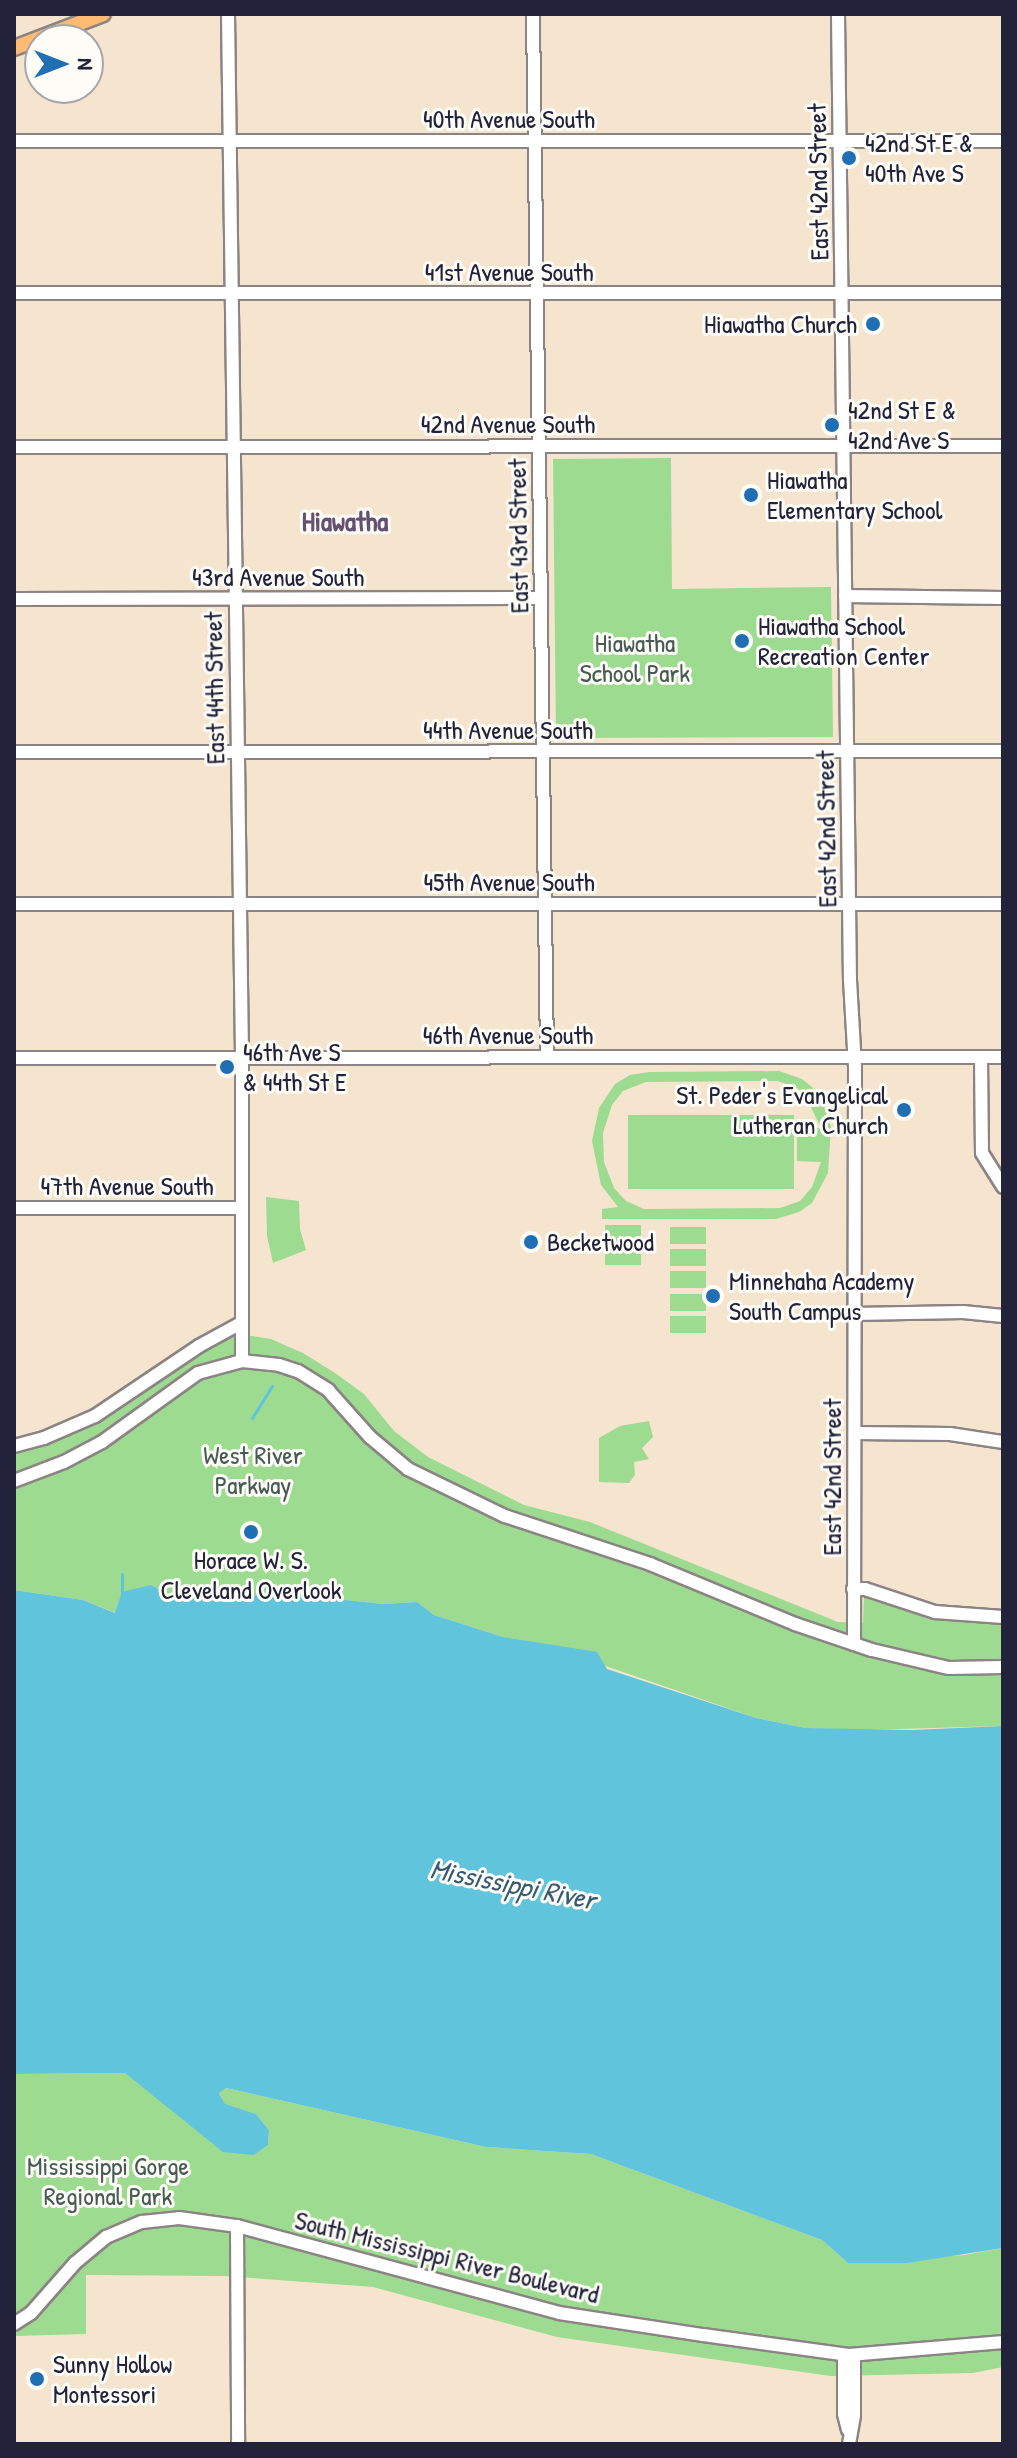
<!DOCTYPE html>
<html>
<head>
<meta charset="utf-8">
<style>
	body { margin:0 }
	#map { position:relative; width:1017px; height:2458px; overflow:hidden; background:#f6e5ce; font-family:"Patrick Hand",sans-serif }
	div>[style] { position:absolute }
	.green>* { inset:0; background:#9ddb90; transform-origin:0 0 }
	.water>* { inset:0; background:#5fc4dc }
	.stream>* { height:3px; margin:-1.5px; padding:0 1.5px; transform-origin:1.5px; border-radius:1.5px; background:#5fc4dc }
	.roads { filter:drop-shadow(2px 0 #8c8484) drop-shadow(-2px 0 #8c8484) drop-shadow(0 2px #8c8484) drop-shadow(0 -2px #8c8484) }
	.minor>* { height:12px; margin:-6px; padding:0 6px; transform-origin:6px; border-radius:6px; background:#fff }
	.major>* { height:14px; margin:-7px; padding:0 7px; transform-origin:7px; border-radius:7px; background:#ffbb71 }
	.dots>* { width:22px; height:22px; translate:-50% -50%; box-sizing:border-box; border:4px solid #fdfcf7; border-radius:50% }
	span { translate:-50% -50%; white-space:nowrap; text-align:center; line-height:1.15; -webkit-text-stroke:6px #fdfcf7; paint-order:stroke }
	.street-label { font-size:26px; color:#22223b }
	.poi-label { font-size:26px; color:#22223b }
	.left { translate:0 -50%; text-align:left }
	.right { translate:-100% -50%; text-align:right }
	.park-label { font-size:26px; color:#475a54 }
	.neighbourhood-label { font-size:28px; color:#655072; font-weight:700 }
	.water-label { font-size:28px; color:#375b73; font-style:italic }
	.frame { position:absolute; inset:0; border:16px solid #22223b; pointer-events:none }
	.north { position:absolute; left:24px; top:24px; width:80px; height:80px; box-sizing:border-box; background:#fdfcf7; border:2px solid #a5a5ac; border-radius:50%; rotate:90deg; font-size:22px; font-weight:700; line-height:32px; text-align:center; color:#22223b }
	.north::after { content:''; display:block; margin:auto; width:28px; height:36px; background:#1f6fb2; clip-path:polygon(50% 0,100% 100%,50% 72%,0 100%) }
</style>
</head>
<body>
<div id="map">
	<div class="green">
		<i style="clip-path:polygon(671px 458px,672px 589px,831px 587px,833px 737px,556px 738px,553px 459px)"></i>
		<i style="clip-path:polygon(evenodd,779px 1071px,802px 1079px,812px 1087px,821px 1098px,831px 1127px,828px 1173px,812px 1203px,799px 1212px,776px 1219px,602px 1219px,602px 1209px,618px 1207px,601px 1185px,592px 1141px,599px 1108px,615px 1084px,630px 1075px,649px 1072px,779px 1071px,778px 1081px,797px 1088px,805px 1095px,821px 1128px,797px 1129px,797px 1161px,821px 1162px,812px 1187px,800px 1201px,780px 1208px,644px 1209px,626px 1201px,614px 1188px,604px 1162px,603px 1133px,612px 1105px,623px 1091px,646px 1082px,778px 1081px)"></i>
		<i style="left:628px;top:1115px;width:166px;height:74px"></i>
		<i style="clip-path:polygon(266px 1197px,299px 1201px,300px 1229px,306px 1250px,273px 1263px,267px 1236px)"></i>
		<i style="left:605px;top:1225px;width:36px;height:17px"></i>
		<i style="left:670px;top:1227px;width:36px;height:17px"></i>
		<i style="left:641px;top:1248px;width:17px;height:36px;rotate:90deg"></i>
		<i style="left:706px;top:1249px;width:17px;height:36px;rotate:90deg"></i>
		<i style="left:706px;top:1271px;width:17px;height:36px;rotate:90deg"></i>
		<i style="left:670px;top:1294px;width:36px;height:17px"></i>
		<i style="left:670px;top:1316px;width:36px;height:17px"></i>
		<i style="clip-path:polygon(253px 1336px,271px 1339px,303px 1353px,335px 1373px,364px 1394px,394px 1431px,428px 1457px,524px 1505px,590px 1522px,838px 1622px,863px 1623px,864px 1595px,934px 1618px,1003px 1623px,1003px 1726px,863px 1730px,806px 1728px,756px 1718px,539px 1643px,503px 1637px,434px 1615px,417px 1602px,383px 1604px,290px 1594px,174px 1598px,151px 1585px,116px 1613px,83px 1600px,14px 1590px,14px 1453px,63px 1437px,106px 1416px,220px 1337px)"></i>
		<i style="clip-path:polygon(649px 1421px,653px 1437px,642px 1448px,649px 1459px,634px 1462px,635px 1475px,629px 1483px,599px 1482px,599px 1438px,620px 1426px)"></i>
		<i style="clip-path:polygon(125px 2073px,186px 2120px,254px 2155px,268px 2145px,269px 2130px,256px 2114px,225px 2105px,219px 2092px,226px 2088px,486px 2147px,591px 2154px,822px 2240px,848px 2263px,964px 2255px,1003px 2248px,1003px 2367px,973px 2373px,831px 2376px,557px 2337px,373px 2287px,224px 2276px,86px 2275px,86px 2334px,14px 2336px,14px 2074px)"></i>
	</div>
	<div class="water">
		<i style="clip-path:polygon(151px 1585px,174px 1598px,290px 1594px,383px 1604px,417px 1602px,434px 1615px,503px 1637px,597px 1652px,607px 1669px,756px 1718px,806px 1728px,912px 1730px,1003px 1726px,1003px 2248px,907px 2263px,848px 2263px,822px 2240px,591px 2154px,486px 2147px,226px 2088px,219px 2093px,225px 2104px,256px 2114px,269px 2130px,268px 2145px,254px 2155px,223px 2152px,125px 2073px,14px 2074px,14px 1590px,83px 1600px,115px 1613px,122px 1592px)"></i>
	</div>
	<div class="stream">
		<i style="left:252px;top:1418px;width:38px;rotate:-58deg"></i>
		<i style="left:122px;top:1574px;width:20px;rotate:90deg"></i>
	</div>
	<div class="roads">
		<div class="minor">
			<i style="left:228px;top:14px;width:1043px;rotate:89.23deg"></i>
			<i style="left:242px;top:1057px;width:304px;rotate:90deg"></i>
			<i style="left:533px;top:14px;width:1043px;rotate:89.23deg"></i>
			<i style="left:838px;top:14px;width:966px;rotate:89.29deg"></i>
			<i style="left:850px;top:980px;width:88px;rotate:86.7deg"></i>
			<i style="left:855px;top:1068px;width:576px;rotate:90.1deg"></i>
			<i style="left:14px;top:141px;width:989px"></i>
			<i style="left:14px;top:293px;width:989px"></i>
			<i style="left:14px;top:447px;width:989px;rotate:-0.06deg"></i>
			<i style="left:845px;top:596px;width:158px;rotate:0.7deg"></i>
			<i style="left:14px;top:599px;width:527px;rotate:-0.11deg"></i>
			<i style="left:14px;top:752px;width:989px;rotate:-0.06deg"></i>
			<i style="left:14px;top:904px;width:989px"></i>
			<i style="left:14px;top:1058px;width:989px;rotate:-0.06deg"></i>
			<i style="left:981px;top:1058px;width:95px;rotate:89.4deg"></i>
			<i style="left:982px;top:1153px;width:40px;rotate:58deg"></i>
			<i style="left:14px;top:1208px;width:227px"></i>
			<i style="left:854px;top:1314px;width:109px;rotate:-1.1deg"></i>
			<i style="left:963px;top:1312px;width:40px;rotate:5.7deg"></i>
			<i style="left:855px;top:1433px;width:95px;rotate:0.6deg"></i>
			<i style="left:950px;top:1434px;width:54px;rotate:8.6deg"></i>
			<i style="left:14px;top:1446px;width:31px;rotate:-15deg"></i>
			<i style="left:44px;top:1438px;width:56px;rotate:-23.3deg"></i>
			<i style="left:95px;top:1416px;width:125px;rotate:-33.9deg"></i>
			<i style="left:199px;top:1346px;width:48px;rotate:-28.7deg"></i>
			<i style="left:14px;top:1481px;width:53px;rotate:-20.8deg"></i>
			<i style="left:64px;top:1462px;width:43px;rotate:-27.8deg"></i>
			<i style="left:102px;top:1442px;width:118px;rotate:-35.7deg"></i>
			<i style="left:198px;top:1373px;width:46px;rotate:-15.3deg"></i>
			<i style="left:242px;top:1361px;width:37px;rotate:6deg"></i>
			<i style="left:279px;top:1365px;width:20px;rotate:18deg"></i>
			<i style="left:298px;top:1371px;width:36px;rotate:32deg"></i>
			<i style="left:328px;top:1390px;width:63px;rotate:48.2deg"></i>
			<i style="left:370px;top:1437px;width:50px;rotate:40.1deg"></i>
			<i style="left:408px;top:1469px;width:108px;rotate:25.9deg"></i>
			<i style="left:505px;top:1516px;width:153px;rotate:18.3deg"></i>
			<i style="left:650px;top:1564px;width:157px;rotate:22.5deg"></i>
			<i style="left:795px;top:1624px;width:81px;rotate:18.7deg"></i>
			<i style="left:872px;top:1650px;width:79px;rotate:13.2deg"></i>
			<i style="left:949px;top:1668px;width:54px;rotate:-1.1deg"></i>
			<i style="left:853px;top:1589px;width:12px"></i>
			<i style="left:865px;top:1589px;width:74px;rotate:18.2deg"></i>
			<i style="left:935px;top:1612px;width:68px;rotate:4.2deg"></i>
			<i style="left:237px;top:2226px;width:218px;rotate:89.7deg"></i>
			<i style="left:14px;top:2324px;width:20px;rotate:-33deg"></i>
			<i style="left:31px;top:2313px;width:67px;rotate:-48.7deg"></i>
			<i style="left:75px;top:2263px;width:40px;rotate:-40deg"></i>
			<i style="left:106px;top:2237px;width:39px;rotate:-23deg"></i>
			<i style="left:142px;top:2222px;width:37px;rotate:-6deg"></i>
			<i style="left:179px;top:2218px;width:59px;rotate:7.9deg"></i>
			<i style="left:237px;top:2226px;width:334px;rotate:15.1deg"></i>
			<i style="left:559px;top:2313px;width:146px;rotate:8.7deg"></i>
			<i style="left:703px;top:2335px;width:147px;rotate:7.8deg"></i>
			<i style="left:849px;top:2355px;width:155px;rotate:-4.8deg"></i>
			<i style="left:844px;top:2355px;width:59px;rotate:90deg"></i>
			<i style="left:844px;top:2414px;width:16px;rotate:76deg"></i>
			<i style="left:849px;top:2444px;width:29px;rotate:-80deg"></i>
			<i style="left:854px;top:2415px;width:60px;rotate:-90deg"></i>
		</div>
		<div class="major">
			<i style="left:14px;top:48px;width:95px;rotate:-20.9deg"></i>
		</div>
	</div>
	<div class="dots">
		<i style="left:849px;top:158px;background:#1f6fb2"></i>
		<i style="left:873px;top:324px;background:#1f6fb2"></i>
		<i style="left:832px;top:425px;background:#1f6fb2"></i>
		<i style="left:751px;top:495px;background:#1f6fb2"></i>
		<i style="left:742px;top:641px;background:#1f6fb2"></i>
		<i style="left:227px;top:1067px;background:#1f6fb2"></i>
		<i style="left:904px;top:1110px;background:#1f6fb2"></i>
		<i style="left:531px;top:1242px;background:#1f6fb2"></i>
		<i style="left:713px;top:1296px;background:#1f6fb2"></i>
		<i style="left:251px;top:1532px;background:#1f6fb2"></i>
		<i style="left:37px;top:2379px;background:#1f6fb2"></i>
	</div>
	<div class="street-label">
		<span style="left:509px;top:119px">40th Avenue South</span>
		<span style="left:818px;top:182px;rotate:-91deg">East 42nd Street</span>
		<span style="left:509px;top:272px">41st Avenue South</span>
		<span style="left:508px;top:424px">42nd Avenue South</span>
		<span style="left:518px;top:536px;rotate:-91deg">East 43rd Street</span>
		<span style="left:278px;top:577px">43rd Avenue South</span>
		<span style="left:214px;top:688px;rotate:-91deg">East 44th Street</span>
		<span style="left:508px;top:730px">44th Avenue South</span>
		<span style="left:826px;top:829px;rotate:-91deg">East 42nd Street</span>
		<span style="left:509px;top:882px">45th Avenue South</span>
		<span style="left:508px;top:1035px">46th Avenue South</span>
		<span style="left:127px;top:1186px">47th Avenue South</span>
		<span style="left:832px;top:1477px;rotate:-90deg">East 42nd Street</span>
		<span style="left:447px;top:2257px;rotate:14deg">South Mississippi River Boulevard</span>
	</div>
	<div class="poi-label">
		<span class="left" style="left:865px;top:158px">42nd St E &amp;<br>40th Ave S</span>
		<span class="right" style="left:857px;top:324px">Hiawatha Church</span>
		<span class="left" style="left:848px;top:425px">42nd St E &amp;<br>42nd Ave S</span>
		<span class="left" style="left:767px;top:495px">Hiawatha<br>Elementary School</span>
		<span class="left" style="left:758px;top:641px">Hiawatha School<br>Recreation Center</span>
		<span class="left" style="left:243px;top:1067px">46th Ave S<br>&amp; 44th St E</span>
		<span class="right" style="left:888px;top:1110px">St. Peder's Evangelical<br>Lutheran Church</span>
		<span class="left" style="left:547px;top:1242px">Becketwood</span>
		<span class="left" style="left:729px;top:1296px">Minnehaha Academy<br>South Campus</span>
		<span style="left:251px;top:1575px">Horace W. S.<br>Cleveland Overlook</span>
		<span class="left" style="left:53px;top:2379px">Sunny Hollow<br>Montessori</span>
	</div>
	<div class="park-label">
		<span style="left:635px;top:658px">Hiawatha<br>School Park</span>
		<span style="left:253px;top:1470px">West River<br>Parkway</span>
		<span style="left:108px;top:2181px">Mississippi Gorge<br>Regional Park</span>
	</div>
	<div class="neighbourhood-label">
		<span style="left:345px;top:521px">Hiawatha</span>
	</div>
	<div class="water-label">
		<span style="left:513px;top:1884px;rotate:11deg">Mississippi River</span>
	</div>
	<div class="frame"></div>
	<div class="north">N</div>
</div>
</body>
</html>
